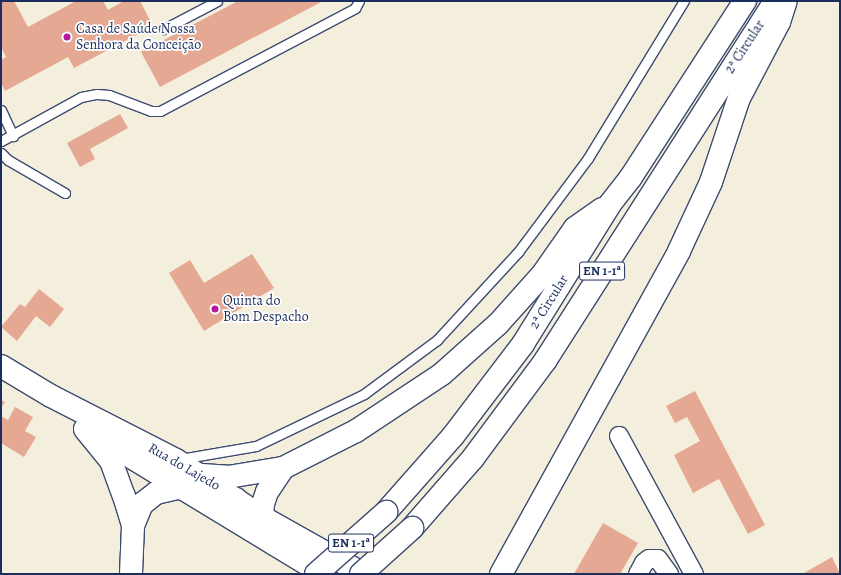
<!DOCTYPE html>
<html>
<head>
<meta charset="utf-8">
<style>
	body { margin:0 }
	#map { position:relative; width:841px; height:575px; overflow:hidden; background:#f4eedc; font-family:Alegreya,serif }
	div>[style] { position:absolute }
	.building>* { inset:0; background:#e5a892 }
	.roads { filter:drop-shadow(1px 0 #3c4c71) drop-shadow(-1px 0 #3c4c71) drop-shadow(0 1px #3c4c71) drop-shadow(0 -1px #3c4c71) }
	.lane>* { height:9px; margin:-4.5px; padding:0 4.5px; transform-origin:4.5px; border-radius:4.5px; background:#fff }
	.street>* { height:18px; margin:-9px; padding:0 9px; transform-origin:9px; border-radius:9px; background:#fff }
	.secondary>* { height:22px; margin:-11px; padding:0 11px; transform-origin:11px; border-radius:11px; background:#fff }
	.highway>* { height:22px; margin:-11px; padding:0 11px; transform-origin:11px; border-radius:11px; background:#fff }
	.bridges { filter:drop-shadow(1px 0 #3c4c71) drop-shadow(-1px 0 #3c4c71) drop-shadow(0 1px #3c4c71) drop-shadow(0 -1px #3c4c71) }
	.highway-bridge>* { height:22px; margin:-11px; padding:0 11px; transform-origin:11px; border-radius:11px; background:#fff }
	.dots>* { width:11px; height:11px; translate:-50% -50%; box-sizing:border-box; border:2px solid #fff; border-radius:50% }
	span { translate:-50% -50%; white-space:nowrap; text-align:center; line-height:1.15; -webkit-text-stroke:3.5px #fff; paint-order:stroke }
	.shield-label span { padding:1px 3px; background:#fff; border:1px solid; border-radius:3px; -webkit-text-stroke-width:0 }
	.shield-label { font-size:13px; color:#1b2f5e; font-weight:700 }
	.poi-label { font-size:14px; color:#1b2f5e }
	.left { translate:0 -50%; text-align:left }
	.street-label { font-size:14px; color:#1b2f5e }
	.frame { position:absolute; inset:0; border:2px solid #1b2f5e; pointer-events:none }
</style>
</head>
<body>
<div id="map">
	<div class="building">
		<i style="clip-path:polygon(1px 1px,14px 1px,28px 27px,76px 1px,103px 1px,108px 10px,124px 1px,140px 1px,153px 26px,74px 68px,68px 57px,5px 91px,1px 82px,1px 60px,6px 57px,1px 47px)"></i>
		<i style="clip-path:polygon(238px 1px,323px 1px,160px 87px,141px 52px)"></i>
		<i style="clip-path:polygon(120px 114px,128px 128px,90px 149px,95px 159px,80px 167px,67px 143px)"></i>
		<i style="clip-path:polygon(252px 254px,274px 288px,204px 331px,169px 273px,190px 260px,204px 283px)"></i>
		<i style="clip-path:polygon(39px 289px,64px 309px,50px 327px,36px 316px,17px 341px,1px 327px,20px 304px,25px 307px)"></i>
		<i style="clip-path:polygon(695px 391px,765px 525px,748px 534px,719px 479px,693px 493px,674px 455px,700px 441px,687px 417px,675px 423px,666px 406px)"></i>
		<i style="clip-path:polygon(1px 400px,5px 402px,1px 408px)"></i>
		<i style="clip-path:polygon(15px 407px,33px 417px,25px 431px,36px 437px,24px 457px,1px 443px,1px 416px,8px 420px)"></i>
		<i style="clip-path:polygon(603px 523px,638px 543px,620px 574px,574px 574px)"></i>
		<i style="clip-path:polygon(832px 557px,840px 574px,805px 574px,804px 573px)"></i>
	</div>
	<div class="roads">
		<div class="lane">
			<i style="left:164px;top:29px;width:60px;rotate:-27.8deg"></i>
			<i style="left:1px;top:110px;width:29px;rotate:65deg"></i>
			<i style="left:1px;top:141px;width:91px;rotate:-28.8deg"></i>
			<i style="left:81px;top:97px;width:16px;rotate:-11deg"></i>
			<i style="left:97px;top:94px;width:12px;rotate:5deg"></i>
			<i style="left:109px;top:95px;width:45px;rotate:20.9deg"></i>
			<i style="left:151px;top:111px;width:9px"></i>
			<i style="left:160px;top:111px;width:221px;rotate:-27.8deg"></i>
			<i style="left:355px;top:8px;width:8px;rotate:-60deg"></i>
			<i style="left:1px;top:153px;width:10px;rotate:45deg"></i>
			<i style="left:8px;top:160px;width:66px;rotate:30.1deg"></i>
			<i style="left:180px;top:459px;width:77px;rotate:-9.7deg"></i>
			<i style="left:256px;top:446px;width:120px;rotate:-25.7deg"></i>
			<i style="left:364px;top:394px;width:91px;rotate:-36.5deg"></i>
			<i style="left:437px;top:340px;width:120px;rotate:-47.4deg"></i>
			<i style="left:518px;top:252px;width:117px;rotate:-53.3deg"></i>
			<i style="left:588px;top:158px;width:184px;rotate:-58.6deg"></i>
		</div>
		<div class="street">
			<i style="left:619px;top:436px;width:157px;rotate:61.5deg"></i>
			<i style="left:638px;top:574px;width:13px;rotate:-61deg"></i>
			<i style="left:644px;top:563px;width:6px;rotate:-39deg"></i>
			<i style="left:649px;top:559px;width:9px"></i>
			<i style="left:658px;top:559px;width:19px;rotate:54deg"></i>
		</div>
		<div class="secondary">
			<i style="left:1px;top:366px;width:58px;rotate:31deg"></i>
			<i style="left:51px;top:396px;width:140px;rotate:27.1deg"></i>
			<i style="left:176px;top:460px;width:103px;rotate:33.5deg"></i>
			<i style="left:262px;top:517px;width:116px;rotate:29.4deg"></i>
			<i style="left:90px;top:432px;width:274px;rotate:31.3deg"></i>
		</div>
		<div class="highway">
			<i style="left:85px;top:429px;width:41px;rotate:50.9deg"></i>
			<i style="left:111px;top:461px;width:37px;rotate:70deg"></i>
			<i style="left:124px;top:496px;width:31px;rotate:73deg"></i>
			<i style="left:133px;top:526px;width:48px;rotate:92.4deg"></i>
			<i style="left:202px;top:475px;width:26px;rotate:4deg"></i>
			<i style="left:228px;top:477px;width:56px;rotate:-9.3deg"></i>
			<i style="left:283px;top:468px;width:82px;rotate:-26.9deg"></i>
			<i style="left:356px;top:431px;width:103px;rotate:-33.5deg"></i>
			<i style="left:442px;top:374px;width:75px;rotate:-41.8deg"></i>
			<i style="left:498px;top:324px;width:66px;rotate:-48.1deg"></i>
			<i style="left:542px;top:275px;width:57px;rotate:-54.9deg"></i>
			<i style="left:575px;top:228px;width:33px;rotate:-35deg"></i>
			<i style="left:386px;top:512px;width:101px;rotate:-48.6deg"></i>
			<i style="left:453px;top:436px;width:116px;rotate:-52.7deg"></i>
			<i style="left:523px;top:344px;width:165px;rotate:-58.1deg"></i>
			<i style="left:610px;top:204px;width:34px;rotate:-52deg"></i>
			<i style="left:631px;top:177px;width:210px;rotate:-57.1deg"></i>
			<i style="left:133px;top:526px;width:24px;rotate:-68deg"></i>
			<i style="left:142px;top:504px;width:18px;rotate:-38deg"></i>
			<i style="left:156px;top:493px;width:23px;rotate:-13deg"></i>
			<i style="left:178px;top:488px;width:59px;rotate:10.7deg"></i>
			<i style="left:412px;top:528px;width:93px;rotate:-48.9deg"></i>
			<i style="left:473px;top:458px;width:121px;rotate:-53.4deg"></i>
			<i style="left:545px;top:361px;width:427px;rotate:-57.4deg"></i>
			<i style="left:274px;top:544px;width:30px;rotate:-114deg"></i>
			<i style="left:262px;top:517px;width:13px;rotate:-86deg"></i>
			<i style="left:263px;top:504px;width:13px;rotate:-72deg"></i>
			<i style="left:267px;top:492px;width:29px;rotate:-56deg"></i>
			<i style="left:501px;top:574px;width:369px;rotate:-61.1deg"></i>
			<i style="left:679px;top:251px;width:76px;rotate:-65.1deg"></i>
			<i style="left:711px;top:182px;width:89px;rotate:-71.6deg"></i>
			<i style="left:739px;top:98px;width:86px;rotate:-62.2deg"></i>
			<i style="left:779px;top:22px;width:22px;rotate:-72deg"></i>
		</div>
	</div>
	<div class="bridges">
		<div class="highway-bridge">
			<i style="left:316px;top:574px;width:94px;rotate:-41.5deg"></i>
			<i style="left:361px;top:574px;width:69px;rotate:-42deg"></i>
		</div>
	</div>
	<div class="dots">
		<i style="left:67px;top:37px;background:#b5179e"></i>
		<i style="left:215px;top:309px;background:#b5179e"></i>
	</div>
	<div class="shield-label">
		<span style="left:602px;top:271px">EN 1-1ª</span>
		<span style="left:351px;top:543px">EN 1-1ª</span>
	</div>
	<div class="poi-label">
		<span class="left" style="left:76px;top:37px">Casa de Saúde Nossa<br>Senhora da Conceição</span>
		<span class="left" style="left:223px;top:309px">Quinta do<br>Bom Despacho</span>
	</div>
	<div class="street-label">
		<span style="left:745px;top:47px;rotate:-57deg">2ª Circular</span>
		<span style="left:549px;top:302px;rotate:-58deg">2ª Circular</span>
		<span style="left:184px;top:467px;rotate:30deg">Rua do Lajedo</span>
	</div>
	<div class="frame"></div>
</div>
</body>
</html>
